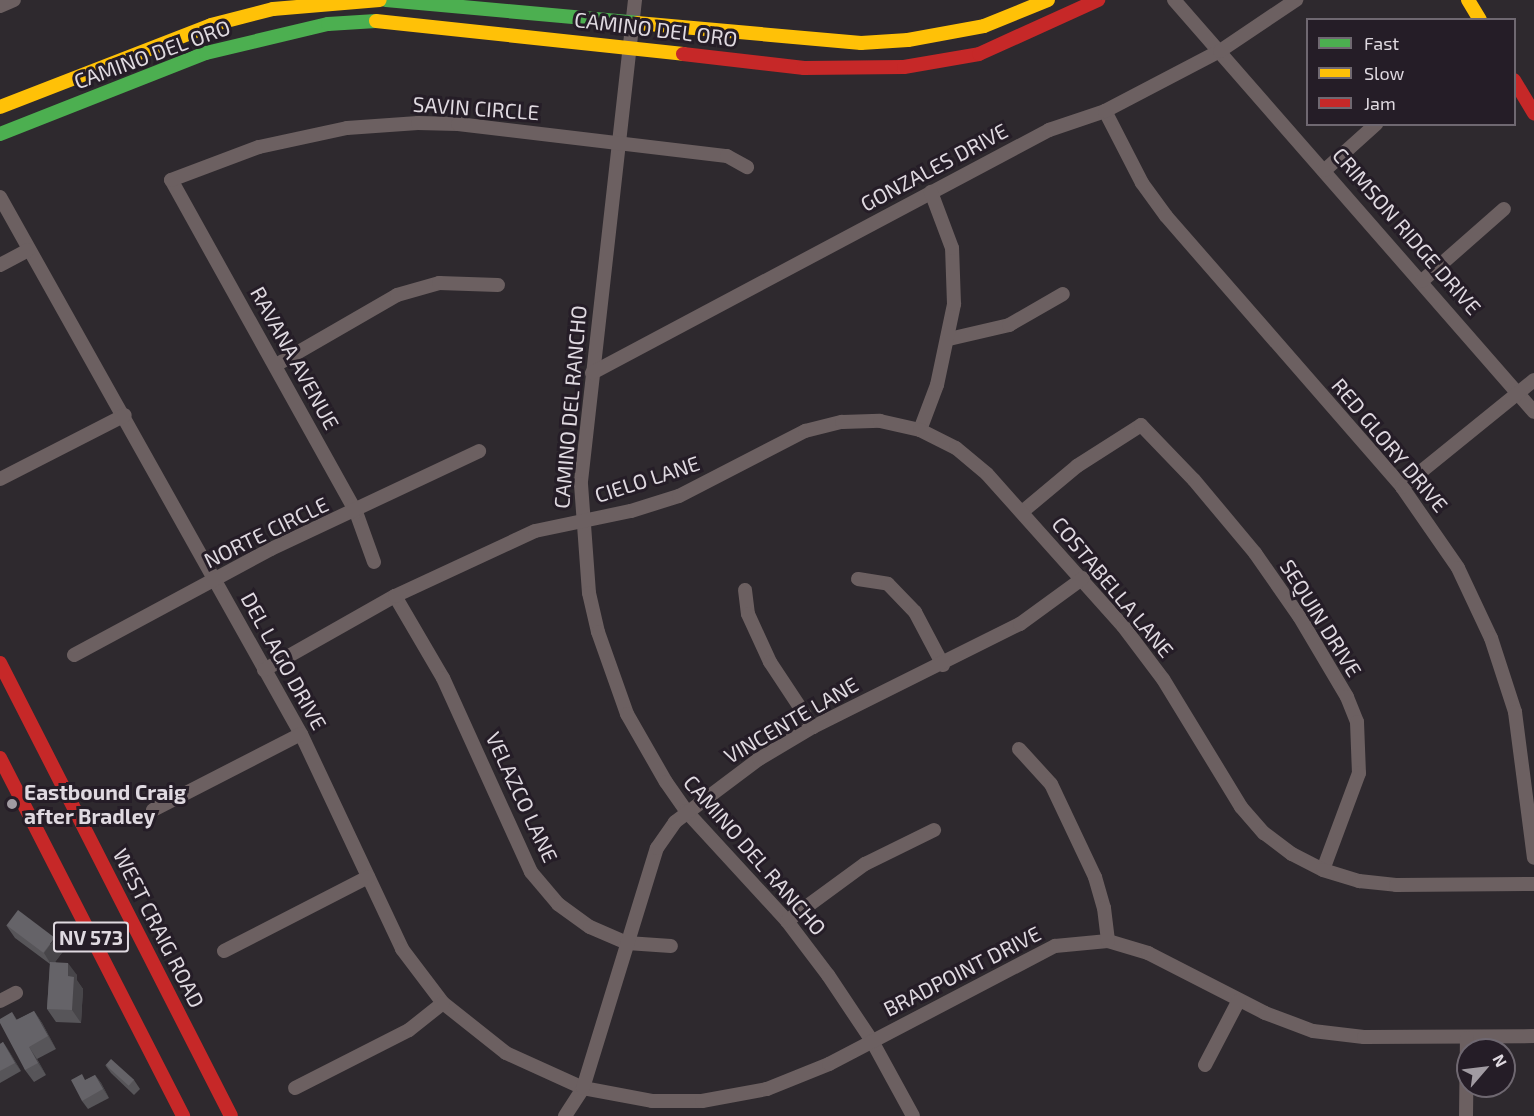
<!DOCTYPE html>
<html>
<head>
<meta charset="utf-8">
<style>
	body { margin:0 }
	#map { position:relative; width:1534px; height:1116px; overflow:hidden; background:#2e292e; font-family:"Exo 2",sans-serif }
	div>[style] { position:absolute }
	.street>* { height:14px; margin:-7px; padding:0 7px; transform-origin:7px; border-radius:7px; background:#6c6061 }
	.fast>* { height:14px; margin:-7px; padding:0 7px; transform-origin:7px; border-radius:7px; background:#4caf50 }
	.slow>* { height:14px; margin:-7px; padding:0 7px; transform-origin:7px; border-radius:7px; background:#ffc107 }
	.jam>* { height:14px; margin:-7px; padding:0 7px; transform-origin:7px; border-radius:7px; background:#c62828 }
	.wall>* { inset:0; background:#575559 }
	.shaded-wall>* { inset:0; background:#474549 }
	.building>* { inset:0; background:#656368; transform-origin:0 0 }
	.dots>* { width:16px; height:16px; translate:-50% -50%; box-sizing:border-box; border:3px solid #251d27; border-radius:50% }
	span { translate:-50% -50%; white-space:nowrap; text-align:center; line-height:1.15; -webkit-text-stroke:6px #251d27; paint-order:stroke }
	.shield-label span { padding:2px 4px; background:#251d27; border:2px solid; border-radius:4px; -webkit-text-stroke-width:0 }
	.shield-label { font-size:20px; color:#dfd9e0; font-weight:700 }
	.street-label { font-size:21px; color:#dfd9e0 }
	.poi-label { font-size:21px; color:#dfd9e0; font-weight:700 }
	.left { translate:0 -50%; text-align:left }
	.legend { position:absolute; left:1306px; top:18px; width:210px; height:108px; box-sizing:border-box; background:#251d27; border:2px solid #6f6871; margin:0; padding:8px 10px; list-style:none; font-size:18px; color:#dfd9e0 }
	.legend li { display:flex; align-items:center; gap:12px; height:30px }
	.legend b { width:30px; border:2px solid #6f6871 }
	.north { position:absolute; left:1456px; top:1038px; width:60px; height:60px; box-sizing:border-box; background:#251d27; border:2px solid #6f6871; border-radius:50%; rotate:62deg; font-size:16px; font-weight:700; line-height:24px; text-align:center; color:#dfd9e0 }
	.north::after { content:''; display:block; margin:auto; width:21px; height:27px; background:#a19ba2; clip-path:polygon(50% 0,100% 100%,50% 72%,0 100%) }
</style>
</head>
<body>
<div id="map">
	<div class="street">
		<i style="left:635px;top:0;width:487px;rotate:96.4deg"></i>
		<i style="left:581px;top:484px;width:109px;rotate:85.8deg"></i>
		<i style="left:589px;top:593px;width:40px;rotate:77deg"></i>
		<i style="left:598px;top:632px;width:87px;rotate:70.5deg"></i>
		<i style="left:627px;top:714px;width:78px;rotate:60.2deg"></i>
		<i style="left:666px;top:782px;width:35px;rotate:55deg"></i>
		<i style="left:686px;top:811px;width:149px;rotate:47.4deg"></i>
		<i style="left:787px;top:921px;width:68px;rotate:52.8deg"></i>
		<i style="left:828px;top:975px;width:79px;rotate:56.3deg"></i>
		<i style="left:872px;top:1041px;width:85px;rotate:61.3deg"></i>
		<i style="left:1174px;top:0;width:547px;rotate:48.85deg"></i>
		<i style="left:0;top:6px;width:15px;rotate:-23deg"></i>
		<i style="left:1105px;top:111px;width:81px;rotate:62.8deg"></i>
		<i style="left:1142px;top:183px;width:41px;rotate:54deg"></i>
		<i style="left:1166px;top:216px;width:359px;rotate:48.9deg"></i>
		<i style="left:1402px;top:487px;width:98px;rotate:55.3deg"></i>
		<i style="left:1458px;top:568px;width:77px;rotate:64.8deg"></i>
		<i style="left:1491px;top:638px;width:78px;rotate:72deg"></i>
		<i style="left:1515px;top:712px;width:147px;rotate:82.6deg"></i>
		<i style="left:1325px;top:170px;width:69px;rotate:-42deg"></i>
		<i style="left:0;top:197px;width:616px;rotate:60.73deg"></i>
		<i style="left:301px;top:734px;width:238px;rotate:64.8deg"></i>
		<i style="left:402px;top:949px;width:68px;rotate:52.8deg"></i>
		<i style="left:443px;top:1003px;width:80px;rotate:38.4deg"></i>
		<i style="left:506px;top:1053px;width:85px;rotate:24.4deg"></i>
		<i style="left:583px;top:1088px;width:70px;rotate:10.7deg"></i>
		<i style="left:652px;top:1101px;width:50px"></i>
		<i style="left:702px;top:1101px;width:66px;rotate:-10.5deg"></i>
		<i style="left:767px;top:1089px;width:67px;rotate:-22deg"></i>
		<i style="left:829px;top:1064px;width:255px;rotate:-27.6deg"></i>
		<i style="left:1055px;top:946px;width:53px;rotate:-5.4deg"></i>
		<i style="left:1108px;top:941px;width:42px;rotate:16.7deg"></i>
		<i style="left:1148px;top:953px;width:131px;rotate:27.1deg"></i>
		<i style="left:1265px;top:1013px;width:51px;rotate:20.6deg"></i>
		<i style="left:1313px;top:1031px;width:51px;rotate:6.7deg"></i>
		<i style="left:1364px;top:1037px;width:170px;rotate:-0.3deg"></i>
		<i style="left:0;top:265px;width:32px;rotate:-28deg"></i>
		<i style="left:1422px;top:281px;width:109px;rotate:-41.3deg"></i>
		<i style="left:949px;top:339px;width:62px;rotate:-13.1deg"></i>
		<i style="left:1009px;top:325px;width:62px;rotate:-29.9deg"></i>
		<i style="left:276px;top:365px;width:140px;rotate:-30deg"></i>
		<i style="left:397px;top:295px;width:44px;rotate:-15.9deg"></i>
		<i style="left:439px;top:283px;width:59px;rotate:1.9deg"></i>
		<i style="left:592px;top:373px;width:518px;rotate:-28deg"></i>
		<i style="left:1049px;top:130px;width:59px;rotate:-18.7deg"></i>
		<i style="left:1105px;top:111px;width:130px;rotate:-27.6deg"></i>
		<i style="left:1220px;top:51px;width:92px;rotate:-33.9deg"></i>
		<i style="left:920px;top:430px;width:48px;rotate:-69.3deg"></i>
		<i style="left:937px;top:385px;width:83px;rotate:-78.1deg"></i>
		<i style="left:954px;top:304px;width:56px;rotate:-92deg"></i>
		<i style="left:952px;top:248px;width:60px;rotate:-110.6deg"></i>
		<i style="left:0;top:479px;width:140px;rotate:-27.1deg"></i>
		<i style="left:1402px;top:487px;width:170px;rotate:-39deg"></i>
		<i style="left:1022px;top:512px;width:72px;rotate:-39.9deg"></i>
		<i style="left:1077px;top:466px;width:76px;rotate:-32.6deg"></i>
		<i style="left:1141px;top:425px;width:76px;rotate:46.1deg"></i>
		<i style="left:1194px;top:480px;width:95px;rotate:50.1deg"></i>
		<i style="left:1255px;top:553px;width:77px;rotate:55.1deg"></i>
		<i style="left:1299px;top:616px;width:94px;rotate:59.3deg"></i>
		<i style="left:1347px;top:697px;width:27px;rotate:68deg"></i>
		<i style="left:1357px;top:722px;width:51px;rotate:87.8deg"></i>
		<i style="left:1359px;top:773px;width:103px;rotate:110.4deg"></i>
		<i style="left:374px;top:562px;width:53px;rotate:-109.8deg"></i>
		<i style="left:356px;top:512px;width:380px;rotate:-119.1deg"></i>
		<i style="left:171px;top:180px;width:94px;rotate:-20.6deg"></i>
		<i style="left:259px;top:147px;width:90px;rotate:-12.2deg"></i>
		<i style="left:347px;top:128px;width:71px;rotate:-4deg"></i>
		<i style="left:418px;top:123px;width:40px;rotate:1.4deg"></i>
		<i style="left:458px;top:124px;width:271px;rotate:6.8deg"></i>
		<i style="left:727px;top:156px;width:23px;rotate:29deg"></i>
		<i style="left:858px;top:579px;width:30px;rotate:9deg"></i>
		<i style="left:888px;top:584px;width:39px;rotate:46deg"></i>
		<i style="left:915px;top:612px;width:60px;rotate:62.2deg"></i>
		<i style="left:745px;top:590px;width:24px;rotate:83deg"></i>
		<i style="left:748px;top:614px;width:53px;rotate:65.4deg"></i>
		<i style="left:770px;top:662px;width:78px;rotate:56.5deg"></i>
		<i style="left:395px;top:596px;width:95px;rotate:59.7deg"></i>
		<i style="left:443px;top:678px;width:213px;rotate:65.6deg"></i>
		<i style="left:531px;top:872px;width:42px;rotate:49.8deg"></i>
		<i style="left:558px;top:904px;width:39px;rotate:36deg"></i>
		<i style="left:590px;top:927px;width:40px;rotate:23.4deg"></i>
		<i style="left:627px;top:943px;width:44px;rotate:3.9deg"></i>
		<i style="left:74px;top:655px;width:224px;rotate:-28.3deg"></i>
		<i style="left:271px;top:549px;width:230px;rotate:-25.2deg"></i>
		<i style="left:264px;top:670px;width:150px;rotate:-29.5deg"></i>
		<i style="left:395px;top:596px;width:154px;rotate:-24.9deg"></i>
		<i style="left:535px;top:531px;width:98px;rotate:-11.8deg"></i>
		<i style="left:631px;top:511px;width:50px;rotate:-17.4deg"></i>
		<i style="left:679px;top:496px;width:142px;rotate:-27.3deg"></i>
		<i style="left:805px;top:431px;width:38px;rotate:-14deg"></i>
		<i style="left:842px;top:422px;width:38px;rotate:-2deg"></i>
		<i style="left:880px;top:421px;width:41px;rotate:12.7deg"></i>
		<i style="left:920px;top:430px;width:40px;rotate:26.6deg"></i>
		<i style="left:956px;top:448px;width:40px;rotate:40deg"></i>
		<i style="left:987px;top:474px;width:204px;rotate:48.2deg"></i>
		<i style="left:1123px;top:626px;width:66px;rotate:53deg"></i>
		<i style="left:1163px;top:679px;width:150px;rotate:58.6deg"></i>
		<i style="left:1241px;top:807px;width:35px;rotate:49deg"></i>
		<i style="left:1264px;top:833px;width:35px;rotate:37deg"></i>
		<i style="left:1292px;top:854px;width:35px;rotate:27deg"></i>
		<i style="left:1323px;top:870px;width:38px;rotate:17deg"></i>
		<i style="left:1359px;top:881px;width:37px;rotate:6deg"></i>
		<i style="left:1396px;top:885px;width:138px;rotate:-0.4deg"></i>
		<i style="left:1019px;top:749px;width:47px;rotate:47.6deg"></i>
		<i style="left:1051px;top:784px;width:103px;rotate:64.7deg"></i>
		<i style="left:1095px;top:877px;width:32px;rotate:74deg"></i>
		<i style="left:1104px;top:908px;width:33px;rotate:83deg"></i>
		<i style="left:153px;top:810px;width:166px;rotate:-27.2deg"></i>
		<i style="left:787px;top:921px;width:97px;rotate:-36.2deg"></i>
		<i style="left:865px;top:864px;width:77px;rotate:-26.2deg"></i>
		<i style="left:224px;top:951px;width:162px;rotate:-27.2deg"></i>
		<i style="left:0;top:1001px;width:18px;rotate:-27deg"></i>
		<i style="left:1205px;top:1065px;width:73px;rotate:-62.4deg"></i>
		<i style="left:295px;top:1088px;width:128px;rotate:-27deg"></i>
		<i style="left:409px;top:1030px;width:43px;rotate:-38.5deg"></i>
		<i style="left:565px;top:1116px;width:33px;rotate:-57deg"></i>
		<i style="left:583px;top:1088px;width:251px;rotate:-72.9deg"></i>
		<i style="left:657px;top:848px;width:32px;rotate:-55deg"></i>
		<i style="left:675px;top:822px;width:105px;rotate:-36.9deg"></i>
		<i style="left:759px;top:759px;width:63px;rotate:-30.7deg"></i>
		<i style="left:813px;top:727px;width:231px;rotate:-26.5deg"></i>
		<i style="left:1020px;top:624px;width:78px;rotate:-36.1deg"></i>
		<i style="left:1466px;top:1116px;width:78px;rotate:-89.3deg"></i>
	</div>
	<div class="fast">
		<i style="left:386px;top:0;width:252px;rotate:5.2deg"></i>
		<i style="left:0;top:134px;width:221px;rotate:-21.5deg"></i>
		<i style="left:206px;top:53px;width:125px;rotate:-13.4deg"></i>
		<i style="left:328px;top:24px;width:48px;rotate:-3.6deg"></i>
	</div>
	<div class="slow">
		<i style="left:1468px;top:0;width:23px;rotate:59deg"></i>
		<i style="left:376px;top:21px;width:309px;rotate:6.1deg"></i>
		<i style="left:637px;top:23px;width:225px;rotate:5.1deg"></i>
		<i style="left:861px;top:43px;width:47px;rotate:-3.7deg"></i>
		<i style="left:908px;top:40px;width:77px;rotate:-10.4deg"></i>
		<i style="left:984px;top:26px;width:69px;rotate:-22.1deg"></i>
		<i style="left:0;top:107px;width:226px;rotate:-21.2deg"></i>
		<i style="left:211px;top:25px;width:64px;rotate:-14.5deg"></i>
		<i style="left:273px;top:9px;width:107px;rotate:-4.8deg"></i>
	</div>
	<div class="jam">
		<i style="left:683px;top:54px;width:122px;rotate:6.6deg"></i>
		<i style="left:804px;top:68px;width:100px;rotate:-0.6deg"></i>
		<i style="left:904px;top:67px;width:76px;rotate:-9.8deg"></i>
		<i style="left:979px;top:54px;width:131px;rotate:-24.4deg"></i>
		<i style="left:1514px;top:80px;width:39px;rotate:59deg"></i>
		<i style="left:0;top:663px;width:508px;rotate:62.98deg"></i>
		<i style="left:0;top:758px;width:402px;rotate:62.9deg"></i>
	</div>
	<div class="wall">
		<i style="clip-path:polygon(6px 925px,64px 950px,55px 962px,77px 975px,77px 981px,83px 989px,81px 1023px,56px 1022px,47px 1009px,50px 964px,15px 938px)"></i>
		<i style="clip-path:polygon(34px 1011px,42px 1023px,56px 1049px,37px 1059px,46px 1075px,34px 1082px,25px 1070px,12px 1012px,17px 1020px)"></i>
		<i style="clip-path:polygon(3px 1042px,21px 1071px,0 1083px,0 1044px)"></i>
		<i style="clip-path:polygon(105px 1065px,134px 1080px,140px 1089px,134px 1095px,111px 1073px)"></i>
		<i style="clip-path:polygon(95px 1075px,101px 1083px,109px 1098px,88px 1109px,82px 1101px,86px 1080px)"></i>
	</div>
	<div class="shaded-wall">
		<i style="clip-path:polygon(55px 938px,64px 950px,52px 966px,44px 953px)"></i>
		<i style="clip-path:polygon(68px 963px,77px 975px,77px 980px,83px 989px,81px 1023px,72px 1010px,68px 976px)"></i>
		<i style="clip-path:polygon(34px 1011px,42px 1023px,56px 1049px,48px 1036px)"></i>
		<i style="clip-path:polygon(3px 1042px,9px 1051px,21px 1071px,15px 1063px)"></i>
		<i style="clip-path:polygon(29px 1047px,37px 1059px,46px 1075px,38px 1063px)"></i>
		<i style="clip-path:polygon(95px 1075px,101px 1083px,109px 1098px,103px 1089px)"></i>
	</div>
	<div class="building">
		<i style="left:18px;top:910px;width:46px;height:19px;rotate:37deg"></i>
		<i style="clip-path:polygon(50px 962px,68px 963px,68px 976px,74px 977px,72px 1010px,47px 1009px)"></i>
		<i style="clip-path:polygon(34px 1011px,48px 1036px,29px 1047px,38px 1063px,25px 1070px,0 1023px,0 1019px,12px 1012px,16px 1020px)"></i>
		<i style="clip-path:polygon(3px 1042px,15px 1063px,0 1071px,0 1044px)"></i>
		<i style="left:111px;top:1059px;width:31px;height:8px;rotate:42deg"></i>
		<i style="clip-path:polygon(82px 1074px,85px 1080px,95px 1075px,103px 1089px,82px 1101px,71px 1080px)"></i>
	</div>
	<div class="dots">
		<i style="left:12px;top:804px;background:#a19ba2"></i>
	</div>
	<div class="shield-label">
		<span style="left:91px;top:937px">NV 573</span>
	</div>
	<div class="street-label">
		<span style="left:656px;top:29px;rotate:7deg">CAMINO DEL ORO</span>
		<span style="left:152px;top:54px;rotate:-20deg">CAMINO DEL ORO</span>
		<span style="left:476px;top:108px;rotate:4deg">SAVIN CIRCLE</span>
		<span style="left:934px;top:167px;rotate:-28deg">GONZALES DRIVE</span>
		<span style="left:1407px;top:231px;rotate:49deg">CRIMSON RIDGE DRIVE</span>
		<span style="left:295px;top:358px;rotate:61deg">RAVANA AVENUE</span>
		<span style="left:570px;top:407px;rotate:-85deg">CAMINO DEL RANCHO</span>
		<span style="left:1390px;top:445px;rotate:50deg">RED GLORY DRIVE</span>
		<span style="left:647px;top:479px;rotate:-18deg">CIELO LANE</span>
		<span style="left:266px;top:532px;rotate:-26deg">NORTE CIRCLE</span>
		<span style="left:1113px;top:587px;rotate:50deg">COSTABELLA LANE</span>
		<span style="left:1321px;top:618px;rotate:58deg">SEQUIN DRIVE</span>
		<span style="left:284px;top:661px;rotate:61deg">DEL LAGO DRIVE</span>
		<span style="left:791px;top:720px;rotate:-30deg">VINCENTE LANE</span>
		<span style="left:522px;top:797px;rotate:65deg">VELAZCO LANE</span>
		<span style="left:755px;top:855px;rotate:49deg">CAMINO DEL RANCHO</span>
		<span style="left:159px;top:928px;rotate:63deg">WEST CRAIG ROAD</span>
		<span style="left:962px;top:971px;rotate:-27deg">BRADPOINT DRIVE</span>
	</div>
	<div class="poi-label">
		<span class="left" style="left:24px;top:804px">Eastbound Craig<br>after Bradley</span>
	</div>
	<ul class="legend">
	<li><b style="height:8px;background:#4caf50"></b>Fast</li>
	<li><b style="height:8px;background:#ffc107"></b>Slow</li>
	<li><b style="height:8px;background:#c62828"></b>Jam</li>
	</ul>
	<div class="north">N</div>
</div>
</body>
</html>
